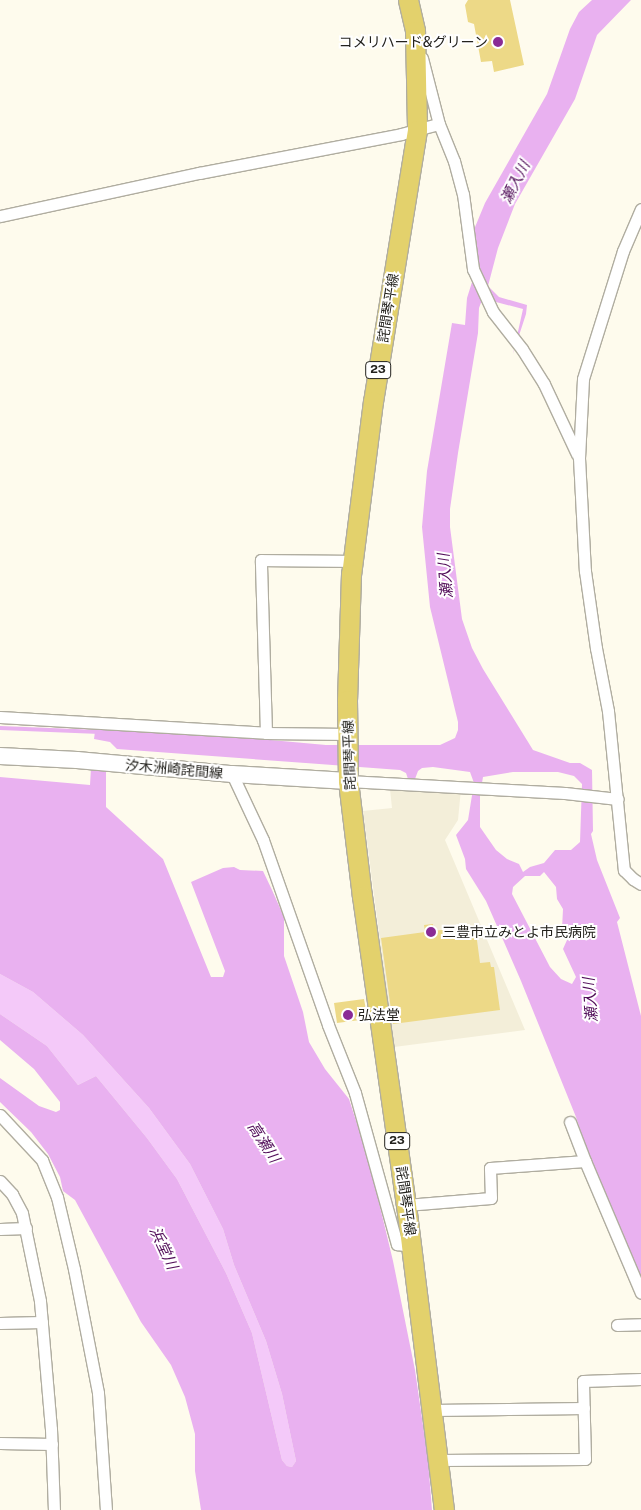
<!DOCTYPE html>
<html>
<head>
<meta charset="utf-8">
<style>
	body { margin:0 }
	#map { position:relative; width:641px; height:1510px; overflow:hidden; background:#fefbed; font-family:"Public Sans","Noto Sans JP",sans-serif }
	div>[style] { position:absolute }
	.built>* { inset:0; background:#f3eed9 }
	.green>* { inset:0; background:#f4c9f9 }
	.water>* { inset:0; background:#e9b1f0 }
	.stream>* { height:4px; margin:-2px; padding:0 2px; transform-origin:2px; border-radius:2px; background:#e9b1f0 }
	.building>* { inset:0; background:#edd987 }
	.roads { filter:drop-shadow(1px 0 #b0ada0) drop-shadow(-1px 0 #b0ada0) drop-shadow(0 1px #b0ada0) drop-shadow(0 -1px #b0ada0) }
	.minor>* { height:11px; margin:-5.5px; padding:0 5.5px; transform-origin:5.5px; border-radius:5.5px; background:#fff }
	.secondary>* { height:16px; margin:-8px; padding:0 8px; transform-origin:8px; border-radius:8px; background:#fff }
	.primary>* { height:19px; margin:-9.5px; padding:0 9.5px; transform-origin:9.5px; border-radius:9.5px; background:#e3d16c }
	.dots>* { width:14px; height:14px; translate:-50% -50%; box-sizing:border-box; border:2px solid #fff; border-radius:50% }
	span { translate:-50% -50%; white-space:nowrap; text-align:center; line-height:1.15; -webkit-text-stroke:4px #fff; paint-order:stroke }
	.shield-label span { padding:1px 4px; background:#fff; border:1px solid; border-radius:4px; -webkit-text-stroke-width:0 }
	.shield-label { font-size:12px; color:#23221d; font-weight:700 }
	.poi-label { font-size:14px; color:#23221d }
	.right { translate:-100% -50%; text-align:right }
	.left { translate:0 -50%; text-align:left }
	.street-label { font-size:14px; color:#23221d }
	.water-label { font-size:15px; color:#510d59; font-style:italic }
</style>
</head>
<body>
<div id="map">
	<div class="built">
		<i style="clip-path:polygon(406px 786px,461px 789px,458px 820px,445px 840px,525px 1030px,394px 1047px,363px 811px,392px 808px,390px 789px,400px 790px)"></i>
	</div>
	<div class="green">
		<i style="clip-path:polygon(0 974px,33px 992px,83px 1035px,149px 1108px,190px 1164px,223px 1229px,234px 1265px,266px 1341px,282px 1394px,296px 1461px,292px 1467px,287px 1466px,282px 1460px,252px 1333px,226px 1273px,177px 1179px,147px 1138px,96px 1076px,78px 1085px,47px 1046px,0 1014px)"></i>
	</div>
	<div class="water">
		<i style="clip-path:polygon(evenodd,592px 0,631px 0,597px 35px,575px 99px,515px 204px,498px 248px,488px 286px,499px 297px,527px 305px,526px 314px,513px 354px,523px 309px,496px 302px,485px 292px,479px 308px,478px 333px,458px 453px,450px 509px,450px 527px,462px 619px,472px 648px,483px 669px,533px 750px,570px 763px,580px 763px,592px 770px,593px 831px,591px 834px,597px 860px,620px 918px,617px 922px,641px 1016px,641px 1277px,588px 1154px,576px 1117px,521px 981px,486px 901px,466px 869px,465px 859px,456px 835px,468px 820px,474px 783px,470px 772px,433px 767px,422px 768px,418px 771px,415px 779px,408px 779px,406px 773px,400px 770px,117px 749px,110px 742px,94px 739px,96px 724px,326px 745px,440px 745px,455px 738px,458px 730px,458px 722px,430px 607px,422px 527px,427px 471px,452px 323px,465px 325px,467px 298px,478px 263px,473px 232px,485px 203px,547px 94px,570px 29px,579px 12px,592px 0,513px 772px,558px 772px,574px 776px,582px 784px,580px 842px,571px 850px,555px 850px,544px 863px,530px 867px,523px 872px,519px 864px,507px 859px,496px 850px,480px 827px,480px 795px,483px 777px,513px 772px,592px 0,544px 872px,556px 887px,557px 899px,563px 909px,562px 929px,567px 940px,563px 949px,576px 977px,572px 984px,561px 979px,550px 967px,512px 894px,513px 887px,525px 876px,540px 876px,544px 872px)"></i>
		<i style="clip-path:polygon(91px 768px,106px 769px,106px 807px,163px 859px,211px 977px,223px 977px,225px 971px,191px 882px,223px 868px,234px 867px,240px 870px,263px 871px,272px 890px,284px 917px,284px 956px,303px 1012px,309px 1042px,325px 1069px,349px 1099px,369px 1161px,393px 1261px,415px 1370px,428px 1460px,432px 1510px,201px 1510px,195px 1471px,195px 1434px,185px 1397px,171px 1365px,141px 1322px,75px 1200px,63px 1191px,60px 1177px,48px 1154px,31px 1132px,0 1102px,0 1078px,39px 1106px,56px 1112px,60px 1110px,60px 1102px,34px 1069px,0 1040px,0 1014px,47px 1046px,78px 1085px,96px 1076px,147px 1138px,177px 1179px,226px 1273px,252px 1333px,282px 1460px,287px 1466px,292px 1467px,296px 1461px,282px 1394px,266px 1341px,234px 1265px,223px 1229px,190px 1164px,149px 1108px,83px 1035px,33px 992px,0 974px,0 777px,90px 785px)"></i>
	</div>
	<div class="stream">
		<i style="left:0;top:728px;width:100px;rotate:2.3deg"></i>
	</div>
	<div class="building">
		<i style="clip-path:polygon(468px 0,510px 0,524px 65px,494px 72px,492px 61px,481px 62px,474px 24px,468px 22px,465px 5px)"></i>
		<i style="clip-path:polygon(433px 924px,434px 931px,475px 925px,480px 963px,490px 962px,491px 967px,494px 967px,500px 1010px,393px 1024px,381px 938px,425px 932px,424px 925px)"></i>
		<i style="clip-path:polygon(364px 999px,366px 1010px,359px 1011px,360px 1020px,337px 1023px,334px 1003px)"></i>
	</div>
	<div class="roads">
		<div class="minor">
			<i style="left:422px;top:58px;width:68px;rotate:75.6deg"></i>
			<i style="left:439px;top:124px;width:40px;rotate:68deg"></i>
			<i style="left:454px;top:161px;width:34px;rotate:75deg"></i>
			<i style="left:463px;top:194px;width:76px;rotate:82.4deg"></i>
			<i style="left:473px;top:269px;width:47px;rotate:65.1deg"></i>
			<i style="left:493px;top:312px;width:47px;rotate:51.9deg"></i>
			<i style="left:522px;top:349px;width:41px;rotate:57.8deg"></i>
			<i style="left:544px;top:384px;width:77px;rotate:64.8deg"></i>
			<i style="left:641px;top:209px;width:46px;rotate:113.2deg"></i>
			<i style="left:623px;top:251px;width:134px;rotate:107.4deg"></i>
			<i style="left:583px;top:379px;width:79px;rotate:92.9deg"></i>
			<i style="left:579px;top:458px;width:113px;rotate:87deg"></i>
			<i style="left:585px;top:571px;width:78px;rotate:81.9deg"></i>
			<i style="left:596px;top:648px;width:64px;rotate:79.2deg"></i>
			<i style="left:608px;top:711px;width:160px;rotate:84.3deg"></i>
			<i style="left:624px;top:870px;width:13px;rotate:45deg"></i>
			<i style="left:633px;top:879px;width:9px;rotate:32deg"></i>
			<i style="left:0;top:216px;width:204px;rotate:-12.2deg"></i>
			<i style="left:199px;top:173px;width:206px;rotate:-10.9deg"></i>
			<i style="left:401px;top:134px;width:39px;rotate:-15deg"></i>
			<i style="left:0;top:717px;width:266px;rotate:3.4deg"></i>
			<i style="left:348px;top:734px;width:82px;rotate:-179.3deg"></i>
			<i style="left:266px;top:733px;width:173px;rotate:-91.7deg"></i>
			<i style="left:261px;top:560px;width:92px;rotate:0.6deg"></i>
			<i style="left:232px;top:774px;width:73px;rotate:64.8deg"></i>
			<i style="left:263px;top:840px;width:196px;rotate:70.6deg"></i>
			<i style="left:328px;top:1025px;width:73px;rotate:68.3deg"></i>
			<i style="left:355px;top:1093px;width:157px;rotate:74.5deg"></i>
			<i style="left:397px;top:1244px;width:15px;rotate:8deg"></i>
			<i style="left:348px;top:781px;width:217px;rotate:3.2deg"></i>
			<i style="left:565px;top:793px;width:53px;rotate:6.5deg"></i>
			<i style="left:0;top:1115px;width:62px;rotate:47deg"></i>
			<i style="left:42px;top:1160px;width:40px;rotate:68deg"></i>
			<i style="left:57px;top:1197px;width:74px;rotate:76.7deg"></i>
			<i style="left:74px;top:1269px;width:126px;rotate:79deg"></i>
			<i style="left:98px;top:1393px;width:117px;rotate:86.1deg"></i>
			<i style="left:570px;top:1122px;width:42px;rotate:69deg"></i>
			<i style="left:0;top:1181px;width:18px;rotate:47deg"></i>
			<i style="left:12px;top:1194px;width:21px;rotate:62deg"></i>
			<i style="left:22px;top:1213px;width:90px;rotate:78.4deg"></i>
			<i style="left:40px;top:1301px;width:128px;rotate:85.1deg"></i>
			<i style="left:51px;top:1429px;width:81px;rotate:87.9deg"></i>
			<i style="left:406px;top:1205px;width:85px;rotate:-4.7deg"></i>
			<i style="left:491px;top:1198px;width:30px;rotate:-92deg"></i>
			<i style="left:490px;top:1168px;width:95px;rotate:-4.2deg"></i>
			<i style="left:585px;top:1161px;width:143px;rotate:67deg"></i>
			<i style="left:0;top:1229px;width:26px;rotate:-2deg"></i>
			<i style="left:0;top:1323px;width:42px;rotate:-1.4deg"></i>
			<i style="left:617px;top:1325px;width:24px;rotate:-2deg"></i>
			<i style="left:433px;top:1410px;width:151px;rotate:-0.8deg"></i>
			<i style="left:0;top:1443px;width:52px;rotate:1.1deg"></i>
			<i style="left:439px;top:1460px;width:146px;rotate:-0.4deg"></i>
			<i style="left:585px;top:1459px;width:78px;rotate:-91.5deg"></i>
			<i style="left:583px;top:1381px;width:58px;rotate:-2deg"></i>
		</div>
		<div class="secondary">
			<i style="left:0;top:756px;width:77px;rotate:3deg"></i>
			<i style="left:77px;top:760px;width:156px;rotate:5.2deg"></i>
			<i style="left:232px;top:774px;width:116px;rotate:3.5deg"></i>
		</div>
		<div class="primary">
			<i style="left:408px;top:0;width:32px;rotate:77deg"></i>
			<i style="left:415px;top:31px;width:99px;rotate:88.8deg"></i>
			<i style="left:417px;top:130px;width:275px;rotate:99.2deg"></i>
			<i style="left:373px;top:401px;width:174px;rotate:97.2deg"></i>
			<i style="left:351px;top:574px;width:126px;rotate:91.8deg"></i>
			<i style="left:347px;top:700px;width:81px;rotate:89.3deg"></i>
			<i style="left:348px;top:781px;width:116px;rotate:83.1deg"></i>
			<i style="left:362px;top:896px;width:312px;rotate:81.9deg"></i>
			<i style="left:406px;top:1205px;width:307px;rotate:82.9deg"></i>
		</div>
	</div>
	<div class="dots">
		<i style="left:498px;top:42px;background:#8a2b95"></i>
		<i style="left:431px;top:932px;background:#8a2b95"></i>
		<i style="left:348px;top:1015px;background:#8a2b95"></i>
	</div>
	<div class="shield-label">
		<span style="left:378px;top:370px">23</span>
		<span style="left:397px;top:1141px">23</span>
	</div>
	<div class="poi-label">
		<span class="right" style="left:488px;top:42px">コメリハード&amp;グリーン</span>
		<span class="left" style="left:442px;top:932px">三豊市立みとよ市民病院</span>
		<span class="left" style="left:358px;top:1015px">弘法堂</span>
	</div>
	<div class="street-label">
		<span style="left:388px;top:308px;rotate:-81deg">詫間琴平線</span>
		<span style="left:349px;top:755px;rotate:-92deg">詫間琴平線</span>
		<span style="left:174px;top:769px;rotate:5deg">汐木洲崎詫間線</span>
		<span style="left:406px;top:1201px;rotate:82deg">詫間琴平線</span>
	</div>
	<div class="water-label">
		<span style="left:515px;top:182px;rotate:-63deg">瀬入川</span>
		<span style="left:445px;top:576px;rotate:-95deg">瀬入川</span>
		<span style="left:590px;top:1000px;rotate:-94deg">瀬入川</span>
		<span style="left:264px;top:1142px;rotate:57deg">高瀬川</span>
		<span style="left:164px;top:1248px;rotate:65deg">浜堂川</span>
	</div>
</div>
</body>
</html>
